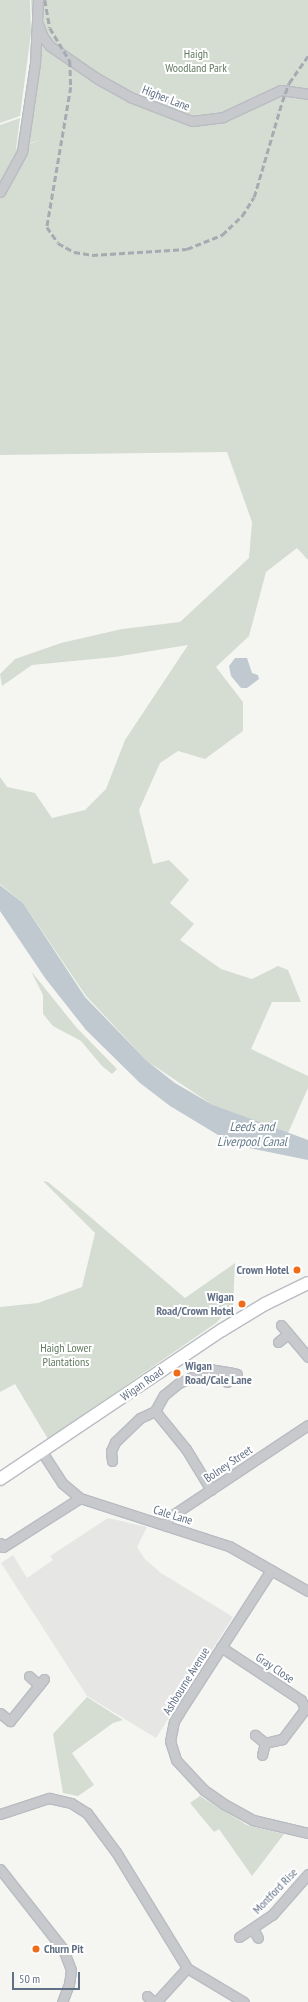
<!DOCTYPE html>
<html>
<head>
<meta charset="utf-8">
<style>
	body { margin:0 }
	#map { position:relative; width:308px; height:2002px; overflow:hidden; background:#f5f6f1; font-family:"PT Sans Narrow",sans-serif }
	div>[style] { position:absolute }
	.built>* { inset:0; background:#e6e6e5 }
	.green>* { inset:0; background:#d5ddd2 }
	.water>* { inset:0; background:#c0c9d0 }
	.roads { filter:drop-shadow(1px 0 #b9bcc2) drop-shadow(-1px 0 #b9bcc2) drop-shadow(0 1px #b9bcc2) drop-shadow(0 -1px #b9bcc2) }
	.street>* { height:9px; margin:-4.5px; padding:0 4.5px; transform-origin:4.5px; border-radius:4.5px; background:#c7c9cd }
	.secondary>* { height:12px; margin:-6px; padding:0 6px; transform-origin:6px; border-radius:6px; background:#fff }
	.rail>* { height:2.5px; margin-top:-1.25px; transform-origin:0; background:repeating-linear-gradient(90deg,#a6aab1 0 6px,transparent 0 9px) }
	.dots>* { width:11px; height:11px; translate:-50% -50%; box-sizing:border-box; border:2px solid #fff; border-radius:50% }
	span { translate:-50% -50%; white-space:nowrap; text-align:center; line-height:1.15; -webkit-text-stroke:4px #fff; paint-order:stroke }
	.park-label { font-size:12px; color:#637b61 }
	.street-label { font-size:12px; color:#627085 }
	.poi-label { font-size:12px; color:#627085; font-weight:700 }
	.right { translate:-100% -50%; text-align:right }
	.left { translate:0 -50%; text-align:left }
	.water-label { font-size:13px; color:#637989; font-style:italic }
	.scale { position:absolute; left:12px; top:1972px; width:68px; height:18px; box-sizing:border-box; border:2px solid #627085; border-top:0; padding-left:5px; font-size:12px; line-height:14px; white-space:nowrap; color:#627085; -webkit-text-stroke:3px #fff; paint-order:stroke }
</style>
</head>
<body>
<div id="map">
	<div class="built">
		<i style="clip-path:polygon(108px 1518px,147px 1527px,137px 1547px,145px 1559px,161px 1573px,233px 1617px,156px 1738px,87px 1696px,1px 1563px,13px 1555px,27px 1578px,53px 1560px,50px 1556px)"></i>
	</div>
	<div class="green">
		<i style="clip-path:polygon(0 0,30px 0,31px 33px,20px 116px,0 123px)"></i>
		<i style="clip-path:polygon(31px 0,308px 0,308px 560px,297px 548px,266px 572px,249px 636px,216px 667px,243px 702px,243px 731px,205px 759px,178px 751px,160px 763px,139px 810px,153px 864px,169px 860px,189px 880px,170px 903px,194px 924px,180px 940px,221px 969px,252px 979px,278px 966px,288px 970px,301px 1002px,272px 1002px,251px 1049px,308px 1076px,308px 1088px,288px 1133px,211px 1104px,147px 1061px,86px 996px,23px 903px,0 884px,0 777px,7px 787px,35px 793px,52px 818px,85px 810px,106px 789px,125px 740px,188px 645px,115px 657px,32px 665px,2px 686px,0 674px,15px 659px,61px 643px,122px 629px,180px 622px,249px 558px,252px 522px,227px 452px,0 455px,0 125px,20px 118px,16px 149px,40px 140px,17px 147px,30px 68px,33px 33px)"></i>
		<i style="clip-path:polygon(31px 971px,76px 1027px,117px 1069px,112px 1074px,102px 1066px,81px 1041px,53px 1026px,43px 1014px,43px 995px)"></i>
		<i style="clip-path:polygon(43px 1181px,48px 1182px,81px 1209px,185px 1298px,235px 1263px,233px 1305px,216px 1323px,48px 1439px,15px 1384px,0 1392px,0 1307px,38px 1303px,82px 1287px,95px 1233px)"></i>
		<i style="clip-path:polygon(87px 1697px,123px 1720px,113px 1723px,72px 1753px,94px 1785px,78px 1796px,63px 1793px,53px 1734px)"></i>
		<i style="clip-path:polygon(200px 1796px,247px 1825px,284px 1834px,252px 1876px,219px 1829px,214px 1832px,190px 1803px)"></i>
	</div>
	<div class="water">
		<i style="clip-path:polygon(235px 658px,247px 658px,252px 673px,258px 675px,259px 679px,247px 688px,241px 688px,231px 676px,229px 666px)"></i>
		<i style="clip-path:polygon(0 885px,23px 903px,85px 997px,147px 1061px,175px 1083px,211px 1104px,308px 1140px,308px 1160px,249px 1148px,223px 1138px,170px 1106px,140px 1083px,86px 1030px,45px 978px,0 911px)"></i>
	</div>
	<div class="roads">
		<div class="street">
			<i style="left:38px;top:24px;width:14px;rotate:69deg"></i>
			<i style="left:43px;top:37px;width:11px;rotate:52deg"></i>
			<i style="left:50px;top:46px;width:58px;rotate:34.5deg"></i>
			<i style="left:98px;top:79px;width:37px;rotate:29deg"></i>
			<i style="left:130px;top:97px;width:66px;rotate:21.2deg"></i>
			<i style="left:192px;top:121px;width:31px;rotate:-7deg"></i>
			<i style="left:223px;top:117px;width:64px;rotate:-25deg"></i>
			<i style="left:281px;top:90px;width:27px;rotate:8deg"></i>
			<i style="left:0;top:192px;width:46px;rotate:-61.2deg"></i>
			<i style="left:22px;top:152px;width:90px;rotate:-81.7deg"></i>
			<i style="left:35px;top:63px;width:63px;rotate:-87.3deg"></i>
			<i style="left:281px;top:1325px;width:42px;rotate:49.8deg"></i>
			<i style="left:278px;top:1342px;width:13px;rotate:-39deg"></i>
			<i style="left:227px;top:1382px;width:10px;rotate:-79deg"></i>
			<i style="left:229px;top:1372px;width:8px;rotate:14deg"></i>
			<i style="left:155px;top:1411px;width:49px;rotate:50.8deg"></i>
			<i style="left:186px;top:1449px;width:48px;rotate:58.6deg"></i>
			<i style="left:155px;top:1411px;width:18px;rotate:-61deg"></i>
			<i style="left:164px;top:1395px;width:19px;rotate:-39deg"></i>
			<i style="left:179px;top:1383px;width:33px;rotate:-25deg"></i>
			<i style="left:209px;top:1369px;width:20px;rotate:9deg"></i>
			<i style="left:42px;top:1452px;width:37px;rotate:57deg"></i>
			<i style="left:62px;top:1483px;width:23px;rotate:40deg"></i>
			<i style="left:80px;top:1498px;width:157px;rotate:17.9deg"></i>
			<i style="left:229px;top:1546px;width:91px;rotate:29.7deg"></i>
			<i style="left:112px;top:1461px;width:10px;rotate:-96deg"></i>
			<i style="left:111px;top:1451px;width:10px;rotate:-66deg"></i>
			<i style="left:115px;top:1442px;width:35px;rotate:-44deg"></i>
			<i style="left:140px;top:1418px;width:17px;rotate:-25deg"></i>
			<i style="left:166px;top:1526px;width:8px;rotate:-76deg"></i>
			<i style="left:168px;top:1518px;width:168px;rotate:-33.6deg"></i>
			<i style="left:0;top:1543px;width:5px;rotate:53deg"></i>
			<i style="left:3px;top:1547px;width:91px;rotate:-32.5deg"></i>
			<i style="left:271px;top:1570px;width:170px;rotate:122.8deg"></i>
			<i style="left:179px;top:1713px;width:9px;rotate:122deg"></i>
			<i style="left:174px;top:1721px;width:20px;rotate:101deg"></i>
			<i style="left:170px;top:1741px;width:20px;rotate:72deg"></i>
			<i style="left:176px;top:1760px;width:41px;rotate:47deg"></i>
			<i style="left:204px;top:1790px;width:24px;rotate:35deg"></i>
			<i style="left:224px;top:1804px;width:33px;rotate:29deg"></i>
			<i style="left:253px;top:1820px;width:57px;rotate:13.3deg"></i>
			<i style="left:221px;top:1647px;width:96px;rotate:33.5deg"></i>
			<i style="left:301px;top:1700px;width:10px;rotate:66deg"></i>
			<i style="left:305px;top:1709px;width:38px;rotate:127deg"></i>
			<i style="left:282px;top:1739px;width:17px;rotate:167deg"></i>
			<i style="left:265px;top:1743px;width:13px;rotate:-141deg"></i>
			<i style="left:29px;top:1676px;width:13px;rotate:42deg"></i>
			<i style="left:0;top:1713px;width:13px;rotate:39deg"></i>
			<i style="left:10px;top:1721px;width:54px;rotate:-51deg"></i>
			<i style="left:262px;top:1755px;width:12px;rotate:-76deg"></i>
			<i style="left:0;top:1814px;width:52px;rotate:-18.1deg"></i>
			<i style="left:49px;top:1798px;width:23px;rotate:13deg"></i>
			<i style="left:71px;top:1803px;width:19px;rotate:32deg"></i>
			<i style="left:87px;top:1813px;width:49px;rotate:53.4deg"></i>
			<i style="left:116px;top:1852px;width:136px;rotate:58.5deg"></i>
			<i style="left:187px;top:1968px;width:66px;rotate:30.8deg"></i>
			<i style="left:0;top:1869px;width:102px;rotate:51.8deg"></i>
			<i style="left:63px;top:1949px;width:22px;rotate:69deg"></i>
			<i style="left:71px;top:1970px;width:14px;rotate:98deg"></i>
			<i style="left:69px;top:1984px;width:19px;rotate:111deg"></i>
			<i style="left:253px;top:1929px;width:10px;rotate:61deg"></i>
			<i style="left:239px;top:1937px;width:40px;rotate:-34deg"></i>
			<i style="left:272px;top:1915px;width:55px;rotate:-48.7deg"></i>
			<i style="left:147px;top:1996px;width:8px;rotate:45deg"></i>
			<i style="left:156px;top:2002px;width:46px;rotate:-47.6deg"></i>
		</div>
		<div class="secondary">
			<i style="left:0;top:1479px;width:267px;rotate:-33.9deg"></i>
			<i style="left:222px;top:1330px;width:50px;rotate:-31.2deg"></i>
			<i style="left:265px;top:1304px;width:48px;rotate:-26deg"></i>
		</div>
	</div>
	<div class="rail">
		<i style="left:45px;top:0;width:28px;rotate:80deg"></i>
		<i style="left:50px;top:28px;width:39px;rotate:59deg"></i>
		<i style="left:70px;top:61px;width:26px;rotate:88deg"></i>
		<i style="left:71px;top:87px;width:142px;rotate:99.7deg"></i>
		<i style="left:47px;top:227px;width:19px;rotate:55deg"></i>
		<i style="left:58px;top:243px;width:18px;rotate:29deg"></i>
		<i style="left:74px;top:252px;width:18px;rotate:9deg"></i>
		<i style="left:92px;top:255px;width:95px;rotate:-3.6deg"></i>
		<i style="left:187px;top:249px;width:38px;rotate:-22deg"></i>
		<i style="left:222px;top:235px;width:28px;rotate:-44deg"></i>
		<i style="left:242px;top:216px;width:22px;rotate:-58deg"></i>
		<i style="left:254px;top:197px;width:99px;rotate:-73.6deg"></i>
		<i style="left:282px;top:102px;width:20px;rotate:-70deg"></i>
		<i style="left:289px;top:83px;width:33px;rotate:-55deg"></i>
	</div>
	<div class="dots">
		<i style="left:297px;top:1270px;background:#f06a17"></i>
		<i style="left:242px;top:1304px;background:#f06a17"></i>
		<i style="left:177px;top:1373px;background:#f06a17"></i>
		<i style="left:36px;top:1949px;background:#f06a17"></i>
	</div>
	<div class="park-label">
		<span style="left:196px;top:61px">Haigh<br>Woodland Park</span>
		<span style="left:66px;top:1355px">Haigh Lower<br>Plantations</span>
	</div>
	<div class="street-label">
		<span style="left:166px;top:98px;rotate:21deg">Higher Lane</span>
		<span style="left:142px;top:1384px;rotate:-35deg">Wigan Road</span>
		<span style="left:228px;top:1464px;rotate:-34deg">Bolney Street</span>
		<span style="left:173px;top:1515px;rotate:17deg">Cale Lane</span>
		<span style="left:275px;top:1668px;rotate:34deg">Gray Close</span>
		<span style="left:186px;top:1681px;rotate:-58deg">Ashbourne Avenue</span>
		<span style="left:275px;top:1891px;rotate:-46deg">Montford Rise</span>
	</div>
	<div class="poi-label">
		<span class="right" style="left:289px;top:1270px">Crown Hotel</span>
		<span class="right" style="left:234px;top:1304px">Wigan<br>Road/Crown Hotel</span>
		<span class="left" style="left:185px;top:1373px">Wigan<br>Road/Cale Lane</span>
		<span class="left" style="left:44px;top:1949px">Churn Pit</span>
	</div>
	<div class="water-label">
		<span style="left:252px;top:1135px">Leeds and<br>Liverpool Canal</span>
	</div>
	<div class="scale">50 m</div>
</div>
</body>
</html>
